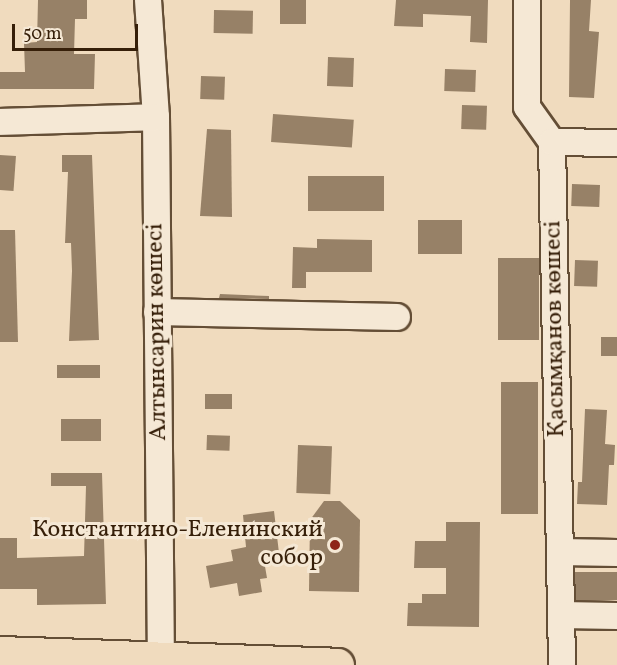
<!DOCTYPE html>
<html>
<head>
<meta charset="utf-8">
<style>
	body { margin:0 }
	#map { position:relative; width:617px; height:665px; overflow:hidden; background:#f0dbbe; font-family:Vollkorn,serif }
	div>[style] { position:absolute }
	.building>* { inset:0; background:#978167; transform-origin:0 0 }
	.roads { filter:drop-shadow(2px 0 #644e36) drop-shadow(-2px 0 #644e36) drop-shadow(0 2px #644e36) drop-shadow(0 -2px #644e36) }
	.minor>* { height:26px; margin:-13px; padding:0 13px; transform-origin:13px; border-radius:13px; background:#f5e8d5 }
	.major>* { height:32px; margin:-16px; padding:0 16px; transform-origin:16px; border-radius:16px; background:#f0dbbe }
	.dots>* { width:16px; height:16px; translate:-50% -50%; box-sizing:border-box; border:3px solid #f5e8d5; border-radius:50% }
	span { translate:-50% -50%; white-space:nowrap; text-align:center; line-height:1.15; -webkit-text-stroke:6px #f5e8d5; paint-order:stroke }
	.street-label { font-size:24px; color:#361f09 }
	.poi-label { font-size:24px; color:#361f09 }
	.right { translate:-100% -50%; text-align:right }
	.scale { position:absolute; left:12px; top:24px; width:126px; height:27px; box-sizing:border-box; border:3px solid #361f09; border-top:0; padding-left:8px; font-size:18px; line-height:21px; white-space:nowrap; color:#361f09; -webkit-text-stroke:4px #f5e8d5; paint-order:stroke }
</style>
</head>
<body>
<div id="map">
	<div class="building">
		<i style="clip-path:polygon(38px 0,87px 0,87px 19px,75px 19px,74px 54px,95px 54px,94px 89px,0 89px,0 72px,25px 72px,24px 43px,37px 42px)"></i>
		<i style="left:280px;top:0;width:26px;height:24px"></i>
		<i style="clip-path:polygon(396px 0,488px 0,487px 43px,470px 42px,471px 16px,423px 14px,423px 27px,394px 26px)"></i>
		<i style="clip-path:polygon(570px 0,591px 0,589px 31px,599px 32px,594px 98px,569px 97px)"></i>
		<i style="left:214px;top:10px;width:39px;height:23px;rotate:1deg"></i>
		<i style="left:328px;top:57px;width:26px;height:29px;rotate:2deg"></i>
		<i style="left:445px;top:69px;width:31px;height:22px;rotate:2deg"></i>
		<i style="left:201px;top:76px;width:24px;height:23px;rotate:2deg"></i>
		<i style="left:462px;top:105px;width:25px;height:24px;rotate:2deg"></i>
		<i style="left:273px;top:114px;width:81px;height:28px;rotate:4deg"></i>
		<i style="clip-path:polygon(207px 129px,231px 130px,232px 217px,200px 216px)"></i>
		<i style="left:0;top:155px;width:16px;height:35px;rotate:4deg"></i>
		<i style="clip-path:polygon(62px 155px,92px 155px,99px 340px,69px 341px,72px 271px,71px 243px,65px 243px,68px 172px,62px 172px)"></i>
		<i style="left:308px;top:176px;width:76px;height:35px"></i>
		<i style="left:572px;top:184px;width:28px;height:22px;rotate:2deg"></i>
		<i style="left:418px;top:220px;width:44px;height:34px"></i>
		<i style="clip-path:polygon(0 230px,15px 230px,18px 342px,0 342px)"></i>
		<i style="clip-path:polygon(317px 239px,372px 240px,372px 272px,306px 272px,306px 288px,292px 288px,293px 247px,317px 248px)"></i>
		<i style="left:498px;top:258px;width:41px;height:82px"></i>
		<i style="left:575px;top:260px;width:23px;height:26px;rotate:2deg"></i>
		<i style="clip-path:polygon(220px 294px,269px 296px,269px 299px,219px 298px)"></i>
		<i style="left:601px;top:337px;width:16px;height:19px"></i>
		<i style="left:100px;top:365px;width:13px;height:43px;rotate:90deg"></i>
		<i style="left:501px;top:382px;width:37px;height:132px"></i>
		<i style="left:205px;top:394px;width:27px;height:15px"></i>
		<i style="clip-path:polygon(585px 409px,607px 410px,605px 444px,615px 445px,614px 465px,609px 465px,607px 505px,577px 504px,578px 482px,582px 482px)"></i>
		<i style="left:61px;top:419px;width:40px;height:22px"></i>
		<i style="left:207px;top:435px;width:23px;height:15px;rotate:2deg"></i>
		<i style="left:298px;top:445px;width:34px;height:48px;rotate:2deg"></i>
		<i style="clip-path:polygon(51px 473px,102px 473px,106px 604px,37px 605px,37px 589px,0 589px,0 538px,17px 538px,17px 558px,84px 556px,86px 486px,51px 486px)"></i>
		<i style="clip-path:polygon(324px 501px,340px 501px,360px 520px,359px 592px,309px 591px,310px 520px)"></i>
		<i style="clip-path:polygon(274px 511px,279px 553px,263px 555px,267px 578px,260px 579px,262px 592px,239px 596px,237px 583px,210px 588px,206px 566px,233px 561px,231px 550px,246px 547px,243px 515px)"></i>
		<i style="clip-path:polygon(446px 522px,480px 522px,479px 627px,407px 626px,408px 603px,422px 603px,422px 594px,446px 594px,446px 568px,414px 568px,415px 541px,446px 541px)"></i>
		<i style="left:575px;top:572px;width:42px;height:28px"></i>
	</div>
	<div class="roads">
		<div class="minor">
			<i style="left:148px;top:0;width:117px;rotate:86.1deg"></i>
			<i style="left:156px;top:117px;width:548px;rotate:89.48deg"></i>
			<i style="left:527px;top:0;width:107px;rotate:90deg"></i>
			<i style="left:527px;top:107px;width:43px;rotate:54.5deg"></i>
			<i style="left:552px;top:142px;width:523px;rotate:88.9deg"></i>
			<i style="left:0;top:122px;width:156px;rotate:-1.8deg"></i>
			<i style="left:552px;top:142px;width:65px;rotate:0.9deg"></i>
			<i style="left:157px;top:312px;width:240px;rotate:1.2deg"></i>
			<i style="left:560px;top:552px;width:57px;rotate:1deg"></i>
			<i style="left:561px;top:615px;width:56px;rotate:1deg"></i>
		</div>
		<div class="major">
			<i style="left:0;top:653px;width:338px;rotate:2deg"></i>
		</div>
	</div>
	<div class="dots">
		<i style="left:335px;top:545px;background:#8f2418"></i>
	</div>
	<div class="street-label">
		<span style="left:556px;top:329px;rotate:-91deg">Қасымқанов көшесі</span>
		<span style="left:158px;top:332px;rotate:-91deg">Алтынсарин көшесі</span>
	</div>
	<div class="poi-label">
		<span class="right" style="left:323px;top:545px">Константино-Еленинский<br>собор</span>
	</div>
	<div class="scale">50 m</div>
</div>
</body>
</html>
